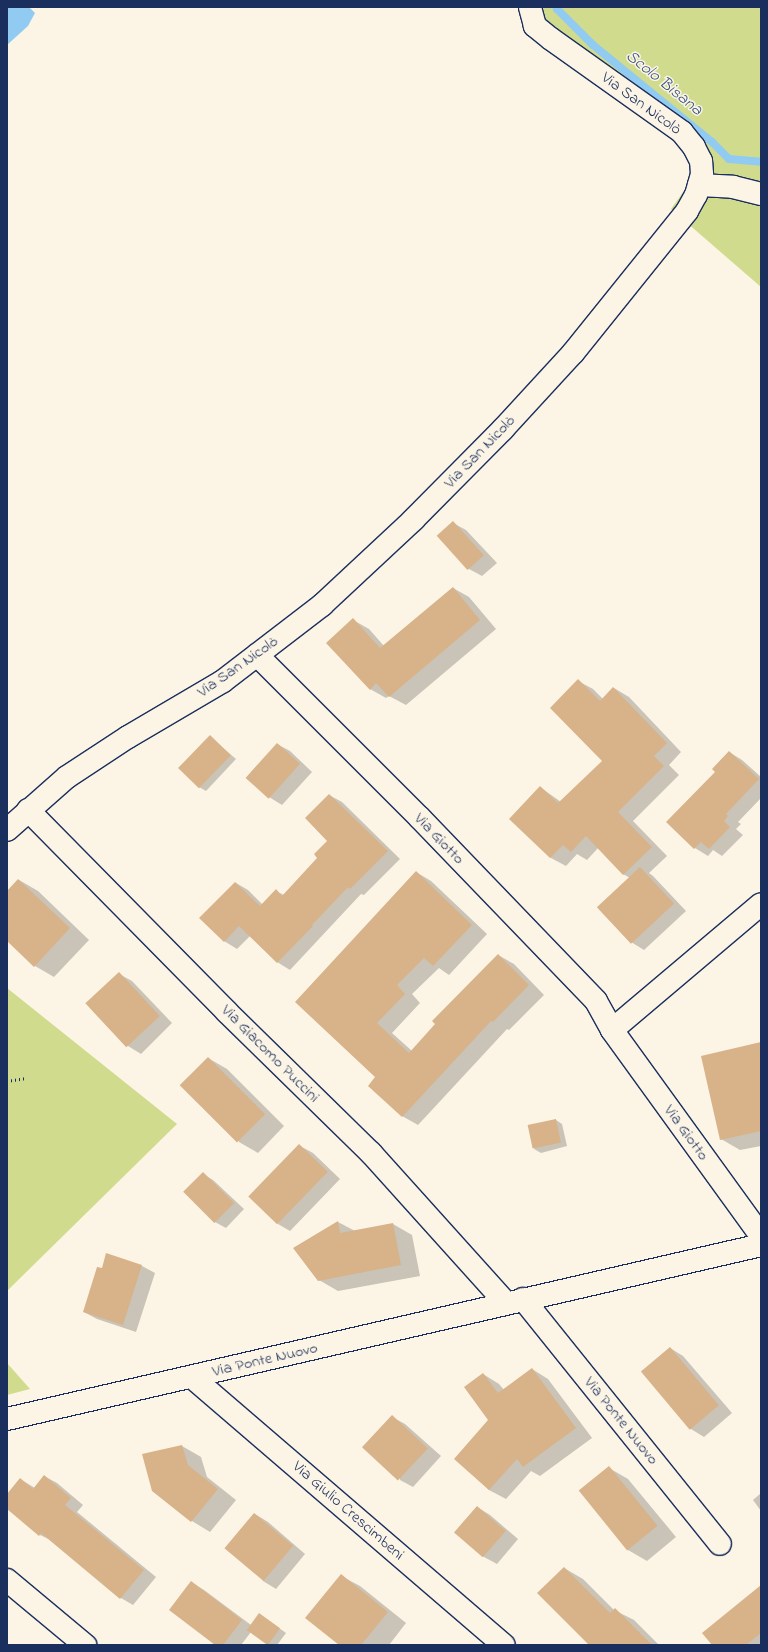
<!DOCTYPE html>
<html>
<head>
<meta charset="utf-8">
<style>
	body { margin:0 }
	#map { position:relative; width:768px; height:1652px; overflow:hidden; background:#fcf5e5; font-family:"Indie Flower",sans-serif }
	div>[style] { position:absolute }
	.green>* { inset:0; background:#d0db8e }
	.water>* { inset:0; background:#92cbf1 }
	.shadow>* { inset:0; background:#0003 }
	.stream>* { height:8px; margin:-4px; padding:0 4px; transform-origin:4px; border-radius:4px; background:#92cbf1 }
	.building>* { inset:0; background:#d8b289; transform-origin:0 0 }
	.path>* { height:2.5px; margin-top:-1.25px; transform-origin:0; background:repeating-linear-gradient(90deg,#1b2f5e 0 1px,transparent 0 4px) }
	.roads { filter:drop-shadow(1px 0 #1b2f5e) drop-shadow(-1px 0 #1b2f5e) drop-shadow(0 1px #1b2f5e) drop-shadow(0 -1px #1b2f5e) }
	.minor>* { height:22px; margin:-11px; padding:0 11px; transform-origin:11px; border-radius:11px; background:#fcf5e5 }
	.major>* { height:22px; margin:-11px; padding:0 11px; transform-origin:11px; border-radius:11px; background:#fcf5e5 }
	span { translate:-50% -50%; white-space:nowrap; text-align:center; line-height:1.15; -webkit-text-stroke:3px #fcf5e5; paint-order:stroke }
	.street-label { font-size:16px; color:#1b2f5e }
	.water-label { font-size:17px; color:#395683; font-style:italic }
	.frame { position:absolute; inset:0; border:8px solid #1b2f5e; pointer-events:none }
</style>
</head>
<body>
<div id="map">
	<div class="green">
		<i style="clip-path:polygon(531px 7px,761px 7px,761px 287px,671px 209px,711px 153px)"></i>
		<i style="clip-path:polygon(7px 988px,177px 1124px,7px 1291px)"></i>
		<i style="clip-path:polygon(7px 1363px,30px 1389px,7px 1395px)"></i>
	</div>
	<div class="water">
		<i style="clip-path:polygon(7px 7px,29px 7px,35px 13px,28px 26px,7px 45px)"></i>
	</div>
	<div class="shadow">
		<i style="clip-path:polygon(453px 523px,466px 530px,497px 563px,482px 576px,469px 569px)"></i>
		<i style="clip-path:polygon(453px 588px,469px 597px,496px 629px,406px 705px,389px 696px,386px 698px,370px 689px,353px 620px,369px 629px,384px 646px)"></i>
		<i style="clip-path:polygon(578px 681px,593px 689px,603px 699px,614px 688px,629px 697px,681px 752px,669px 765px,679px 775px,633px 821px,667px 856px,649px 873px,653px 876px,686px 911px,644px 950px,631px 942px,599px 907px,630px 878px,623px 874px,598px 848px,587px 860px,577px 854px,566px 866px,551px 858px,510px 819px,540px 787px,561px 802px,603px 761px)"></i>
		<i style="clip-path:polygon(210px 737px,236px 759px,206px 791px,199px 787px)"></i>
		<i style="clip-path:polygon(277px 744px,290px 751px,312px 772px,282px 805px,269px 797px,247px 777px)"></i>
		<i style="clip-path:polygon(729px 752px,742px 760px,761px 777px,761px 798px,738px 822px,741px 824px,736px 829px,743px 835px,722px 856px,713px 850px,708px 856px,695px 848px,716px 772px)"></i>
		<i style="clip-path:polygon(329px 795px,342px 802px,400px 859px,364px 895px,361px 894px,290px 970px,277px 962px,250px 936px,237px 949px,224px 941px,236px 883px,248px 890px,263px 905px,276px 891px,284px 895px,319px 858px,329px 841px)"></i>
		<i style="clip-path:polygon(416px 872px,431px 881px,487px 934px,449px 975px,439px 968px,412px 994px,420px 1003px,392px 1033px,412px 1051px,498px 955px,514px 964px,544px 995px,509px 1030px,507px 1029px,418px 1125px,402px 1116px,376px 1077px,296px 1002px)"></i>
		<i style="clip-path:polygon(19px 880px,38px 891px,89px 940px,54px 977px,35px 966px,7px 940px,7px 892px)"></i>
		<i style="clip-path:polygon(119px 974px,132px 981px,172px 1023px,141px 1054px,128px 1046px)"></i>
		<i style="clip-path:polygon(761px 1043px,761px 1146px,740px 1150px,721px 1139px)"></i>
		<i style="clip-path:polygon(208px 1058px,227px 1069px,284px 1126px,258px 1153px,239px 1142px)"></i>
		<i style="clip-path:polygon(556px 1120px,562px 1124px,567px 1146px,541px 1153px,534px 1149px)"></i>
		<i style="clip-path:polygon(300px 1146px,313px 1153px,340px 1179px,290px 1231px,278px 1224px)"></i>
		<i style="clip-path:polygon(203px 1174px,213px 1180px,244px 1209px,226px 1228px,215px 1222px)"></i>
		<i style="clip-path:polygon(338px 1222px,355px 1231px,393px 1224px,412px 1235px,420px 1276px,338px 1291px,319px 1280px,295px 1248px)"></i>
		<i style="clip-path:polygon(107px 1254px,142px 1266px,155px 1273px,136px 1332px,97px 1319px,84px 1312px,102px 1270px)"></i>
		<i style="clip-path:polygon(670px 1348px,683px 1356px,732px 1413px,704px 1437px,691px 1429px,642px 1372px)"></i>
		<i style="clip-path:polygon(532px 1369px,548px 1379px,592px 1438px,540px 1476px,531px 1471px,506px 1499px,489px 1490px,455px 1459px,490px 1420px,483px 1374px,499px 1384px,504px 1390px)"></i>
		<i style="clip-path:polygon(392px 1417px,405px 1424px,441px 1456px,413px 1487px,400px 1480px)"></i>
		<i style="clip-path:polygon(182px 1446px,201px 1457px,207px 1477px,236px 1500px,210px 1532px,192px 1521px)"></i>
		<i style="clip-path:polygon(609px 1468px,628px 1479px,676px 1537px,647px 1561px,628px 1550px)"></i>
		<i style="clip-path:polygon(44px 1476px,57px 1483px,83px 1505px,77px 1512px,156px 1577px,133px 1605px,121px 1598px,53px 1541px,40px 1535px,7px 1508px,7px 1495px,20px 1479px,35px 1488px)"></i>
		<i style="clip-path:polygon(761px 1493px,761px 1511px,753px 1500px)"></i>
		<i style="clip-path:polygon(477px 1507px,490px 1515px,518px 1539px,497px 1564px,484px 1557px,456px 1533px)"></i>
		<i style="clip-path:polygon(255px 1514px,268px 1522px,305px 1554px,276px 1589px,263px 1581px)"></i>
		<i style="clip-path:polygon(564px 1568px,583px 1579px,614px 1610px,634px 1620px,659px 1645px,590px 1645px)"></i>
		<i style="clip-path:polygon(341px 1576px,360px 1586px,406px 1623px,389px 1645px,341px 1645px)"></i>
		<i style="clip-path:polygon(191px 1582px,204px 1590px,251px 1625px,265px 1618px,286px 1633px,277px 1645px,269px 1645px,251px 1632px,241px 1645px,217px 1645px)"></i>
		<i style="clip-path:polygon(761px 1586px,761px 1645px,714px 1645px)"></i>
	</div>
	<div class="stream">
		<i style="left:557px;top:7px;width:2px;rotate:90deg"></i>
		<i style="left:557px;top:9px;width:51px;rotate:45deg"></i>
		<i style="left:593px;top:45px;width:154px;rotate:39.2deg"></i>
		<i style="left:712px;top:142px;width:24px;rotate:45deg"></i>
		<i style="left:729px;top:159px;width:32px;rotate:5deg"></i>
	</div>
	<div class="building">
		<i style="left:453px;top:521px;width:46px;height:22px;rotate:48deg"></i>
		<i style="clip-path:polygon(453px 587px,480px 620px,389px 697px,376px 683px,370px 690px,326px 643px,353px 618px,380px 648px)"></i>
		<i style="clip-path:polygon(578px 679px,600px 701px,613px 687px,667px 743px,654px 756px,664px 766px,618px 812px,652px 847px,623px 875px,586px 836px,571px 852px,563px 845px,550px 858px,509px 819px,540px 786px,558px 803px,602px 761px,550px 708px)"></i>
		<i style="left:210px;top:735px;width:29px;height:46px;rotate:44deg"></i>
		<i style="left:277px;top:743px;width:31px;height:47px;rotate:42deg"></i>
		<i style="clip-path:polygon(729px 751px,759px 779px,726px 814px,728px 816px,724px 821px,730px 827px,709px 849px,701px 842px,694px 849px,666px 822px,715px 772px,712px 769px)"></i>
		<i style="clip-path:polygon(329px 794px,388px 851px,350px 889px,348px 887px,312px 925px,313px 926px,277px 963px,239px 926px,224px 942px,199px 918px,235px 882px,260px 906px,276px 889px,282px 896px,317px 858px,314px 854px,327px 841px,305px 818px)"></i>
		<i style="left:640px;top:867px;width:50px;height:59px;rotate:47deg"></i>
		<i style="clip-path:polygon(416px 871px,472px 925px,433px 966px,424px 958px,397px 985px,405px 994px,377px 1023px,409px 1053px,435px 1024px,432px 1021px,498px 954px,529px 985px,493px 1022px,491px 1021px,402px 1117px,368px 1086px,375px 1077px,295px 1002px)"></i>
		<i style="clip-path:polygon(18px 879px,70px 928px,34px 967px,7px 941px,7px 891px)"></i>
		<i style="left:119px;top:972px;width:60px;height:46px;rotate:47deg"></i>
		<i style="clip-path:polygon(761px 1042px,761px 1131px,720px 1140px,701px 1056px)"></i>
		<i style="left:208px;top:1057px;width:81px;height:40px;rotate:45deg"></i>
		<i style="left:556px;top:1119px;width:24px;height:29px;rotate:78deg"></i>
		<i style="left:299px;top:1144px;width:40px;height:73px;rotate:44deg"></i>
		<i style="left:203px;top:1172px;width:44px;height:28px;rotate:45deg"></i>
		<i style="clip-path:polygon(338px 1221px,340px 1233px,393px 1223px,401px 1265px,318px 1281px,293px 1248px)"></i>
		<i style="clip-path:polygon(106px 1253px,142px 1265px,123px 1325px,83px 1312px,97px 1267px,102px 1268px)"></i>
		<i style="left:670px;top:1347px;width:76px;height:38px;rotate:50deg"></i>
		<i style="clip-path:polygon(532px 1368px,576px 1428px,523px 1467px,517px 1459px,489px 1490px,454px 1459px,488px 1420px,464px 1387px,483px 1373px,498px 1393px)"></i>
		<i style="left:392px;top:1415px;width:49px;height:44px;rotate:43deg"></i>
		<i style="clip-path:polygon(182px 1445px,188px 1465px,218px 1489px,191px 1522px,152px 1491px,142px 1454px)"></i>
		<i style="left:609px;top:1466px;width:77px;height:39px;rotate:51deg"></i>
		<i style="clip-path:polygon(44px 1475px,71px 1498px,65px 1505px,144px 1570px,120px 1599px,41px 1533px,39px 1536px,7px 1509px,7px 1494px,20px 1478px,33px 1489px)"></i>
		<i style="left:477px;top:1506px;width:38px;height:35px;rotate:41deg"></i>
		<i style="left:254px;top:1513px;width:51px;height:46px;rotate:40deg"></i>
		<i style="clip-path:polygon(564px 1567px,610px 1613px,615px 1608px,652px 1645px,589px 1645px,537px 1593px)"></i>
		<i style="clip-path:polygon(341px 1574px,388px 1612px,361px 1645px,339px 1645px,305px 1618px)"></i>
		<i style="clip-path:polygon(191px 1581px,242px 1620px,223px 1645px,215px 1645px,169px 1610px)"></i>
		<i style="clip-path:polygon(761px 1585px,761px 1633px,746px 1645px,712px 1645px,702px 1633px)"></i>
		<i style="left:259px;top:1613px;width:26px;height:21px;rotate:36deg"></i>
	</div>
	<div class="path">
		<i style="left:7px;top:1081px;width:18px;rotate:-9deg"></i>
	</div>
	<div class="roads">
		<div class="minor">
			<i style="left:699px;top:185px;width:34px;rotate:3deg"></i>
			<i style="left:733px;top:187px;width:29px;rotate:14deg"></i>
			<i style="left:257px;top:655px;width:229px;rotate:45deg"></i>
			<i style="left:419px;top:817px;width:255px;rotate:46.1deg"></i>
			<i style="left:596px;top:1001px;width:33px;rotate:61deg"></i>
			<i style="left:612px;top:1030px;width:254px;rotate:54.1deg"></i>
			<i style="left:28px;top:810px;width:284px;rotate:45.4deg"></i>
			<i style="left:227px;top:1012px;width:202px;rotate:44.4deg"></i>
			<i style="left:371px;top:1153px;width:202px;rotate:48deg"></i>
			<i style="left:7px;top:830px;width:80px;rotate:-41.5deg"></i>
			<i style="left:67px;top:777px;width:73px;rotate:-33.3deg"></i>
			<i style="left:128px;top:737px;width:110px;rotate:-30.5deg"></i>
			<i style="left:223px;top:681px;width:125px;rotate:-37.5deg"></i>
			<i style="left:322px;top:605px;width:125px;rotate:-43deg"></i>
			<i style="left:413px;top:520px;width:128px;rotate:-45.3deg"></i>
			<i style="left:503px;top:429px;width:103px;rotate:-47.4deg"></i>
			<i style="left:573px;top:353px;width:182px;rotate:-51.2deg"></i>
			<i style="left:687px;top:211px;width:18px;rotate:-61deg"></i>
			<i style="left:696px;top:195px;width:22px;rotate:-74deg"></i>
			<i style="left:702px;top:174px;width:13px;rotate:-94deg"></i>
			<i style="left:701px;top:161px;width:16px;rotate:-117deg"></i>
			<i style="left:694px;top:147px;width:19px;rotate:-129deg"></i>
			<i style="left:682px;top:132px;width:161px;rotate:-144.6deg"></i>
			<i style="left:551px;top:39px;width:21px;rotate:-141deg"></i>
			<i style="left:535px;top:26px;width:20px;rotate:-105deg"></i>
			<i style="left:612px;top:1030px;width:195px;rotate:-40.2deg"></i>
			<i style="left:523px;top:1299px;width:314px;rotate:51.2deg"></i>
			<i style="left:192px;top:1377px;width:411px;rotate:40.7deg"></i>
			<i style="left:7px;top:1580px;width:102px;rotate:39.8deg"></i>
		</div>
		<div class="major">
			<i style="left:7px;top:1419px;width:774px;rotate:-12.99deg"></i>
		</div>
	</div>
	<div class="street-label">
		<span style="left:641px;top:104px;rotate:36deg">Via San Nicolò</span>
		<span style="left:480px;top:452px;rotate:-46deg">Via San Nicolò</span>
		<span style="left:238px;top:667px;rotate:-35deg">Via San Nicolò</span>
		<span style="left:439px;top:839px;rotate:46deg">Via Giotto</span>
		<span style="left:270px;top:1054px;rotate:45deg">Via Giacomo Puccini</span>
		<span style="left:686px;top:1133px;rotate:54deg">Via Giotto</span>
		<span style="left:265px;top:1360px;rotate:-13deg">Via Ponte Nuovo</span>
		<span style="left:621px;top:1421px;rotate:51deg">Via Ponte Nuovo</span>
		<span style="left:348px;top:1511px;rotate:41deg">Via Giulio Crescimbeni</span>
	</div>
	<div class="water-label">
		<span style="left:664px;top:83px;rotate:39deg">Scolo Bisana</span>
	</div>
	<div class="frame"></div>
</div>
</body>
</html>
